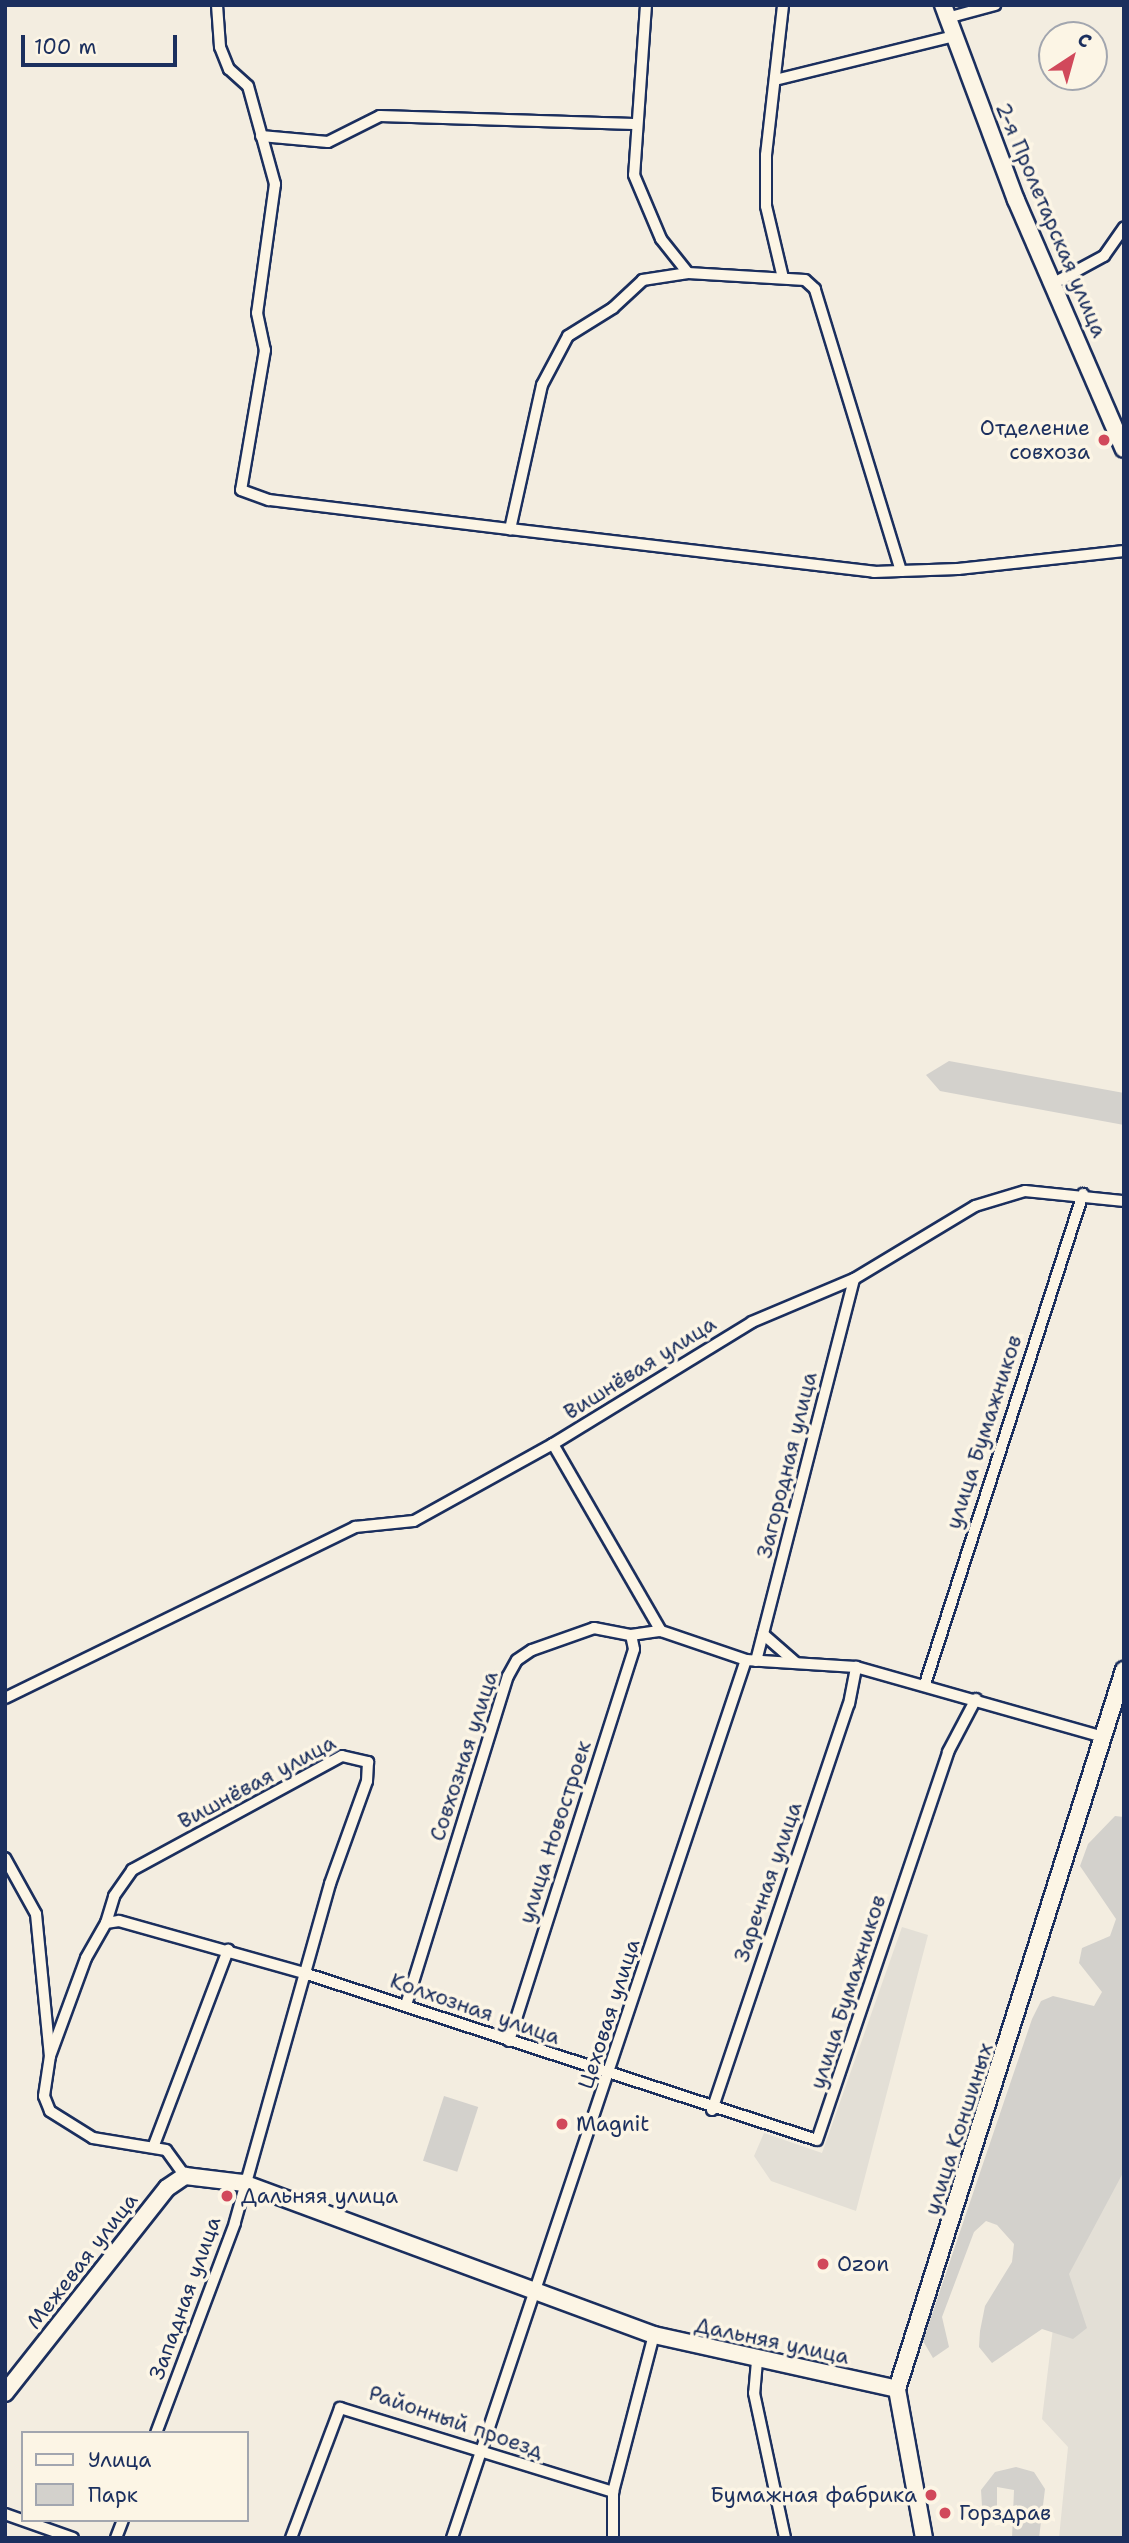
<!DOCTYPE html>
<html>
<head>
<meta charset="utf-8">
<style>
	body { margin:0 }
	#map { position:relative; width:1129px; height:2543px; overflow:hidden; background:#f3ede0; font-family:"Shantell Sans",sans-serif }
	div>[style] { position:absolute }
	.built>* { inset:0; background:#e3dfd6 }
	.green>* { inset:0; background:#d3d1cc; transform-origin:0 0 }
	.roads { filter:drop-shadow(2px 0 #1b2f5e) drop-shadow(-2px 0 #1b2f5e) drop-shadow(0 2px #1b2f5e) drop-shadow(0 -2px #1b2f5e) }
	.street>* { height:10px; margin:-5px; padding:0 5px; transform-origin:5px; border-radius:5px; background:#fcf5e5 }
	.secondary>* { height:16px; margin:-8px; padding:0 8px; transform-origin:8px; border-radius:8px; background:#fcf5e5 }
	.dots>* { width:19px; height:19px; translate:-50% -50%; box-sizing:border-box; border:4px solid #fcf5e5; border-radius:50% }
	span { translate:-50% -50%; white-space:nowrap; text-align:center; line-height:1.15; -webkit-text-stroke:7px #fcf5e5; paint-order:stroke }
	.street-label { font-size:21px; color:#1b2f5e }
	.poi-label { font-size:21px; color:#1b2f5e }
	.right { translate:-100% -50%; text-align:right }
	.left { translate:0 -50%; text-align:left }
	.frame { position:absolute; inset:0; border:7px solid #1b2f5e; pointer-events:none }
	.legend { position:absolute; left:21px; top:2431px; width:228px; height:91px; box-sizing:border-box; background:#fcf5e5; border:2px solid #a2a6af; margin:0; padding:9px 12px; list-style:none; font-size:21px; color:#1b2f5e }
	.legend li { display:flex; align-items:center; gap:14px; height:35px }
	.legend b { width:35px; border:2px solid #a2a6af }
	.north { position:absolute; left:1038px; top:21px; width:70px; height:70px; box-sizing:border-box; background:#fcf5e5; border:2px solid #a2a6af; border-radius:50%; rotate:36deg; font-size:19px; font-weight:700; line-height:28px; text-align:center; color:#1b2f5e }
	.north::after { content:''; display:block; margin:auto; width:24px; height:32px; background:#d1495b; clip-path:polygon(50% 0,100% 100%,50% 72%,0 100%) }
	.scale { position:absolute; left:21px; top:35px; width:156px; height:32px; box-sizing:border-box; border:4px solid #1b2f5e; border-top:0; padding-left:9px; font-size:21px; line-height:24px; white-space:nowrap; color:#1b2f5e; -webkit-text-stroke:5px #fcf5e5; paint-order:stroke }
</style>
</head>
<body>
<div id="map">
	<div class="built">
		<i style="clip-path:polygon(902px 1927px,928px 1935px,856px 2211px,771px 2181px,754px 2156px,764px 2133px,822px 2153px)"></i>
		<i style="clip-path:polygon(1072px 2171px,1124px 2171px,1124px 2538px,1059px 2538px,1068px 2447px,1042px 2419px)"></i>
	</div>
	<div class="green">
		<i style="clip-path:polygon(949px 1061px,1124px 1093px,1124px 1125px,940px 1091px,926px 1075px)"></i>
		<i style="clip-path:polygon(1115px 1816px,1124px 1817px,1124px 2171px,1069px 2274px,1087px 2328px,1073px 2339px,1042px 2329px,992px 2363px,979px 2347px,980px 2331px,985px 2306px,1012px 2262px,1014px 2244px,997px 2225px,986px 2221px,974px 2232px,942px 2317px,949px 2347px,933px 2358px,923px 2341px,1032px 2019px,1041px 2001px,1053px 1996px,1094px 2006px,1102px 1992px,1079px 1963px,1082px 1948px,1110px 1936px,1116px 1919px,1080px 1866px,1088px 1844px)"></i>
		<i style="left:444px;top:2096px;width:36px;height:68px;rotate:18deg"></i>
		<i style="clip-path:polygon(1016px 2467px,1034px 2472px,1045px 2489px,1039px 2538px,1012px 2538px,1014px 2490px,997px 2487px,997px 2511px,988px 2513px,982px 2506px,981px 2490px,995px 2472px)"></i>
	</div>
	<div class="roads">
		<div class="street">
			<i style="left:217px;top:5px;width:42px;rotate:85.9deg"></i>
			<i style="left:220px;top:47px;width:24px;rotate:68deg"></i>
			<i style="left:229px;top:69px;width:25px;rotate:42deg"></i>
			<i style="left:248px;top:86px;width:102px;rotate:74.6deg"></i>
			<i style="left:275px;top:184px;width:130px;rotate:97.9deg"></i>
			<i style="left:257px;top:313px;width:38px;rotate:78deg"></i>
			<i style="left:265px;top:350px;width:142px;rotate:99.7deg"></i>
			<i style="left:241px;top:490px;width:30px;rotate:20deg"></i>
			<i style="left:269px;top:500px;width:243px;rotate:6.9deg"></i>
			<i style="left:646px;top:5px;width:170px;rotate:94deg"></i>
			<i style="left:634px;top:175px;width:69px;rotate:67.1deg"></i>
			<i style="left:661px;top:239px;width:43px;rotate:51.5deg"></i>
			<i style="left:947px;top:18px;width:50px;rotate:-15.2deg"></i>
			<i style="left:775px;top:80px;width:184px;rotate:-13.8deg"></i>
			<i style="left:261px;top:136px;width:67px;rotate:5.1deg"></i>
			<i style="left:328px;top:142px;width:58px;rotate:-26.6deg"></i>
			<i style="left:380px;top:116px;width:254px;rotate:1.8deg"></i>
			<i style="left:783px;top:278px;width:74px;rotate:-103.3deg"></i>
			<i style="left:766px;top:206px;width:51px;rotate:-90deg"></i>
			<i style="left:766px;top:155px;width:151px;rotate:-83.5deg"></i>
			<i style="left:1054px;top:283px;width:57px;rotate:-28.4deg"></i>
			<i style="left:1104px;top:256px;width:35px;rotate:-55deg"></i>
			<i style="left:901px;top:571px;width:295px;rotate:-107deg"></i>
			<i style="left:815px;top:289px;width:13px;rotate:-138deg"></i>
			<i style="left:805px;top:280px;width:117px;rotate:-176.6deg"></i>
			<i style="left:688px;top:273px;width:46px;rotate:171.2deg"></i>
			<i style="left:643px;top:280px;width:41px;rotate:137deg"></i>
			<i style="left:613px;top:308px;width:53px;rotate:148.1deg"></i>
			<i style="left:568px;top:336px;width:55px;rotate:118deg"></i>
			<i style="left:542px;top:385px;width:148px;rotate:102.5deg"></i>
			<i style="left:510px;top:529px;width:367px;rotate:6.7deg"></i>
			<i style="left:874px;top:572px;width:27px;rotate:-2deg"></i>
			<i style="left:901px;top:571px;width:57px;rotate:-2deg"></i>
			<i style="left:958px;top:569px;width:167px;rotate:-6.2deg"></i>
			<i style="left:553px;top:1444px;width:216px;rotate:60deg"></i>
			<i style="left:763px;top:1634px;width:43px;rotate:41.2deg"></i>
			<i style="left:756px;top:1661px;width:394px;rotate:-75.6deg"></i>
			<i style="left:925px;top:1684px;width:515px;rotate:-72.13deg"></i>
			<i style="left:5px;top:1698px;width:390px;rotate:-26deg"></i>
			<i style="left:355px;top:1527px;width:59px;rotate:-5.8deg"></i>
			<i style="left:414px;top:1521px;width:159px;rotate:-29deg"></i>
			<i style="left:553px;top:1444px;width:233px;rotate:-31.5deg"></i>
			<i style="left:752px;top:1322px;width:111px;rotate:-22.9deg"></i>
			<i style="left:854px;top:1279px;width:141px;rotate:-31.1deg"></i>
			<i style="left:975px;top:1206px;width:52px;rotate:-16.7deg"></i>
			<i style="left:1025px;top:1191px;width:100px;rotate:5.8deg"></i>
			<i style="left:5px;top:1858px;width:64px;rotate:61deg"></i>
			<i style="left:36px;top:1914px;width:143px;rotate:84.4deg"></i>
			<i style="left:106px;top:1923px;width:28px;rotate:-73deg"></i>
			<i style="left:114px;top:1896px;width:32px;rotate:-55deg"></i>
			<i style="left:132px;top:1870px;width:239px;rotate:-28.5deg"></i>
			<i style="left:342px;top:1756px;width:27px;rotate:13deg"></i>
			<i style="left:368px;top:1762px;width:19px;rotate:93deg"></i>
			<i style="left:367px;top:1781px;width:109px;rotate:109.8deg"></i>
			<i style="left:330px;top:1884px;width:352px;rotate:105.7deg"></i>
			<i style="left:235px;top:2223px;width:224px;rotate:110.6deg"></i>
			<i style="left:406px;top:2005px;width:344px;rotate:-72.8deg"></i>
			<i style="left:508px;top:1676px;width:18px;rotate:-61deg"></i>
			<i style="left:517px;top:1660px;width:18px;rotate:-34deg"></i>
			<i style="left:532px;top:1650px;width:66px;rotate:-19.5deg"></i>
			<i style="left:594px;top:1628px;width:38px;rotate:11deg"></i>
			<i style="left:631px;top:1635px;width:30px;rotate:-8deg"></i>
			<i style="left:661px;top:1631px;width:90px;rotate:18.8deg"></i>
			<i style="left:746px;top:1660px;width:110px;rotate:3.6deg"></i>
			<i style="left:856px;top:1667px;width:257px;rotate:15.8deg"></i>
			<i style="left:509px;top:2041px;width:411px;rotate:-72.3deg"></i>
			<i style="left:634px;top:1649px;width:14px;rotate:-102deg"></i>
			<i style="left:712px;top:2110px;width:428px;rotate:-71.4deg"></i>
			<i style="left:849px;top:1704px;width:38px;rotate:-79deg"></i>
			<i style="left:154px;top:2145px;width:209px;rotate:-69.2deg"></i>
			<i style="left:185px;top:2176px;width:32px;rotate:-126deg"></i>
			<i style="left:166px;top:2150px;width:74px;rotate:-170.7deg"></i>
			<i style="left:93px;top:2138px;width:51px;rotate:-147.9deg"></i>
			<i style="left:50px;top:2111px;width:16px;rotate:-112deg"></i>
			<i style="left:44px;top:2096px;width:40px;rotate:-81.5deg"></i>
			<i style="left:50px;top:2056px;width:104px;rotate:-69.8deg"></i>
			<i style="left:86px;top:1958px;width:40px;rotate:-60.3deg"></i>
			<i style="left:106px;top:1923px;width:13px;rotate:-9deg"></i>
			<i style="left:119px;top:1921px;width:195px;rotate:15.7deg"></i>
			<i style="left:307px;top:1974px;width:536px;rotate:18.03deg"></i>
			<i style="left:817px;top:2140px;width:410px;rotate:-71.3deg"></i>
			<i style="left:948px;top:1752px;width:60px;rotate:-62.2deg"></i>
			<i style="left:757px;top:2361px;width:32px;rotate:95deg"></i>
			<i style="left:754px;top:2393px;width:148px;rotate:77.9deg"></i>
			<i style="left:5px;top:2514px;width:72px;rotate:19.4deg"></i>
			<i style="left:116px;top:2538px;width:19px;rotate:-69deg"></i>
			<i style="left:291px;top:2538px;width:139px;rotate:-69.3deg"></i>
			<i style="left:340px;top:2408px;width:286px;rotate:17.1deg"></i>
			<i style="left:452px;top:2538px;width:926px;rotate:-71.49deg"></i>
			<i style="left:613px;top:2538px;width:46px;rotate:-90deg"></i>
			<i style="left:613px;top:2492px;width:162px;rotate:-75.4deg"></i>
		</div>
		<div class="secondary">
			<i style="left:943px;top:5px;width:208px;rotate:69.5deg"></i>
			<i style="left:1016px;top:200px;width:271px;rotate:66.6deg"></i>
			<i style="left:5px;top:2393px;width:261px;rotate:-51.7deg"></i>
			<i style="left:167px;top:2188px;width:22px;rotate:-34deg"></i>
			<i style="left:185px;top:2176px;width:58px;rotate:6.9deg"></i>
			<i style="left:243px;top:2183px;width:438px;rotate:20.3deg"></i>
			<i style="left:654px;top:2335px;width:249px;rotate:12.5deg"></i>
			<i style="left:924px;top:2538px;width:151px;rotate:-100.3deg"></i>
			<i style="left:897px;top:2389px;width:754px;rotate:-72.48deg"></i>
		</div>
	</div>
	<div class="dots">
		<i style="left:1104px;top:440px;background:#d1495b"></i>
		<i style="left:562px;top:2124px;background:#d1495b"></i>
		<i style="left:227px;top:2196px;background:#d1495b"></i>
		<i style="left:823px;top:2264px;background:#d1495b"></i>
		<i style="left:931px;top:2495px;background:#d1495b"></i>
		<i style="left:945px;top:2513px;background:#d1495b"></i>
	</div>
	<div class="street-label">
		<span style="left:1051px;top:220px;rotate:67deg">2-я Пролетарская улица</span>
		<span style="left:640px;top:1368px;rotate:-32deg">Вишнёвая улица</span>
		<span style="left:984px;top:1432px;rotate:-72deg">улица Бумажников</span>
		<span style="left:787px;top:1465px;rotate:-76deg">Загородная улица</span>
		<span style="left:464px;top:1756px;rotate:-72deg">Совхозная улица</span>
		<span style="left:257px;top:1782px;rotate:-28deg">Вишнёвая улица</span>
		<span style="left:555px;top:1832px;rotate:-72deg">улица Новостроек</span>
		<span style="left:768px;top:1882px;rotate:-71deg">Заречная улица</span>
		<span style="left:848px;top:1992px;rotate:-72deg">улица Бумажников</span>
		<span style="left:475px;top:2009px;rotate:19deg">Колхозная улица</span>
		<span style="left:609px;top:2014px;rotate:-72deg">Цеховая улица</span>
		<span style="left:959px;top:2129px;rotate:-72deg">улица Коншиных</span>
		<span style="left:82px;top:2261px;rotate:-52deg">Межевая улица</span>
		<span style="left:185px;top:2298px;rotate:-70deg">Западная улица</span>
		<span style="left:772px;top:2341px;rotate:12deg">Дальняя улица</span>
		<span style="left:456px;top:2422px;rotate:19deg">Районный проезд</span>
	</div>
	<div class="poi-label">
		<span class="right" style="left:1090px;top:440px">Отделение<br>совхоза</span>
		<span class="left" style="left:576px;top:2124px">Magnit</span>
		<span class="left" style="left:241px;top:2196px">Дальняя улица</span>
		<span class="left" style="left:837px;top:2264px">Ozon</span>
		<span class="right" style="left:917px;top:2495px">Бумажная фабрика</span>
		<span class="left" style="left:959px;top:2513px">Горздрав</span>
	</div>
	<div class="frame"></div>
	<ul class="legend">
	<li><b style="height:9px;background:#fcf5e5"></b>Улица</li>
	<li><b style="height:19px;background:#d3d1cc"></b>Парк</li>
	</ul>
	<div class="north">С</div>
	<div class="scale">100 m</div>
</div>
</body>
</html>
